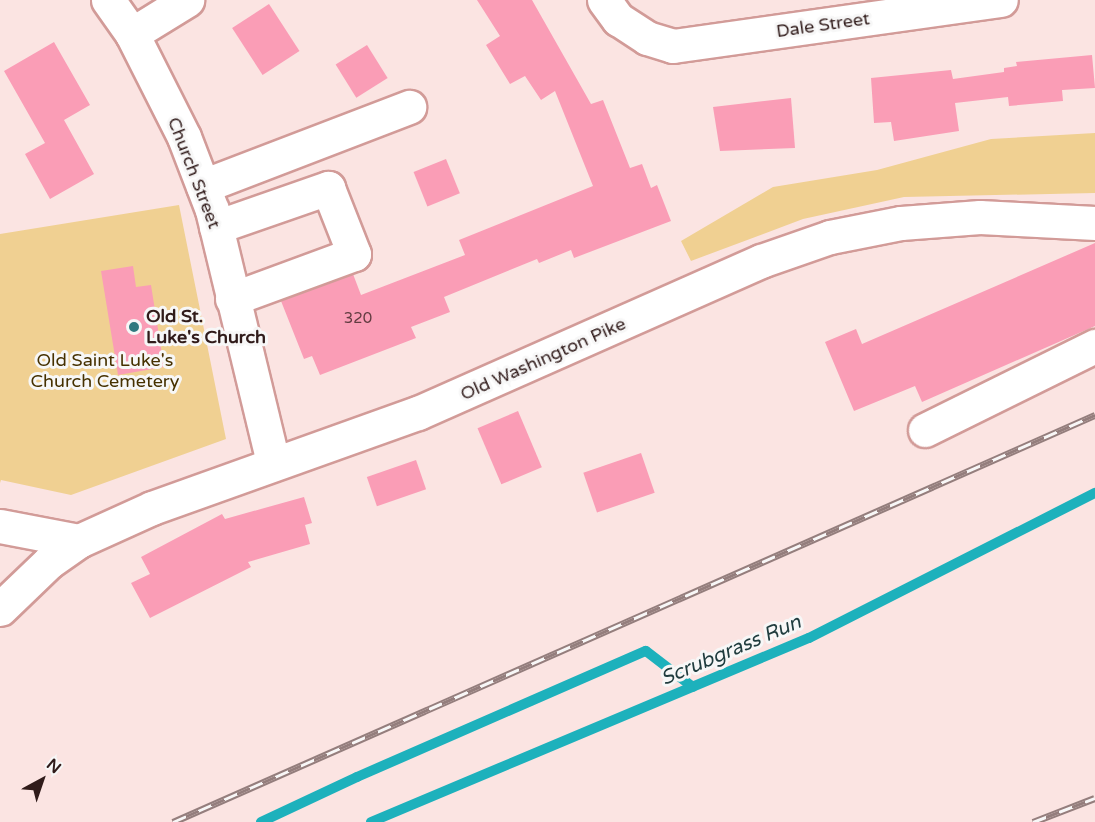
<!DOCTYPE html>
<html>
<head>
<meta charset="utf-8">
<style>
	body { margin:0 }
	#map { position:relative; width:1095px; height:822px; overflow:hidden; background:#fbe4e2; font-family:"Varela Round",sans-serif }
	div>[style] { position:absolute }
	.green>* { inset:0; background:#f0d092 }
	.stream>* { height:10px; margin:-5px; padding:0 5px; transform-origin:5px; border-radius:5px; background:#1db1bc }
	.building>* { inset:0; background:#fa9db6; transform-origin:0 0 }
	.roads { filter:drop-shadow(2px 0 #d29b98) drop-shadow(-2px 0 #d29b98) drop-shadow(0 2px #d29b98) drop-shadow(0 -2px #d29b98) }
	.minor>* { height:33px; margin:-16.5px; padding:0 16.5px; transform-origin:16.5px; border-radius:16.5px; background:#fff }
	.rail>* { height:7px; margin-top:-3.5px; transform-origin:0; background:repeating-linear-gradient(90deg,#f7f7f7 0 14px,#947e7d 0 28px); box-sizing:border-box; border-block:2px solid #947e7d }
	.dots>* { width:16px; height:16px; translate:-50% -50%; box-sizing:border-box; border:3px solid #f7f7f7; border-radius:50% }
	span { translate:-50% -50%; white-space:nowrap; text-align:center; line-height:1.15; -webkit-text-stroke:6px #f7f7f7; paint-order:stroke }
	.number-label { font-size:15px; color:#623c41 }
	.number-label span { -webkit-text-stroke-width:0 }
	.street-label { font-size:18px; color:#301b1a }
	.poi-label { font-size:18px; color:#301b1a; font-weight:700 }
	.left { translate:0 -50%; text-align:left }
	.park-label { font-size:18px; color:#463100 }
	.water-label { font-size:20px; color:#203c3e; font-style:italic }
	.north { position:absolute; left:12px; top:750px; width:60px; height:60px; -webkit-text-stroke:4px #f7f7f7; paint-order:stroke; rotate:40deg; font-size:16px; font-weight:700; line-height:24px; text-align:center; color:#301b1a }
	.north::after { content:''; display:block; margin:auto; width:21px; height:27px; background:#301b1a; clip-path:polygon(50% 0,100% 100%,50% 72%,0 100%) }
</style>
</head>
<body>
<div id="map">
	<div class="green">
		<i style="clip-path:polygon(1095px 133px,1095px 193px,904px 197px,803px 219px,691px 261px,681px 241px,773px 187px,877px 170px,991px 139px)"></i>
		<i style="clip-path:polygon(179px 205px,226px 439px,71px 495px,1px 480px,0 483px,0 234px)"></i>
	</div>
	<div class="stream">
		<i style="left:261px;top:822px;width:106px;rotate:-25.1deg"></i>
		<i style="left:357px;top:777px;width:315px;rotate:-23.6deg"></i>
		<i style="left:646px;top:651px;width:59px;rotate:37.5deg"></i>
		<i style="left:371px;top:822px;width:475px;rotate:-22.8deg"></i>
		<i style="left:809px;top:638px;width:321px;rotate:-26.9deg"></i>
	</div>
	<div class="building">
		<i style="clip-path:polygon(477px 0,532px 0,591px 104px,603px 100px,630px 168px,642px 164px,651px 188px,657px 185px,671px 221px,574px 258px,571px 250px,539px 263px,537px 259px,444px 297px,450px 312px,411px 327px,416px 338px,320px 375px,312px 356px,304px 359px,281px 301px,353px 274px,361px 295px,465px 255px,459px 240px,593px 186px,555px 91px,541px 100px,525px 76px,510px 84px,486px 45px,500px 36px)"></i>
		<i style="left:269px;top:4px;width:56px;height:44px;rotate:57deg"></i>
		<i style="clip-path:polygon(54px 42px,90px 105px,64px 120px,94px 174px,50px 199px,25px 154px,45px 143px,4px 71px)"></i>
		<i style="left:367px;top:45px;width:39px;height:37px;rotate:58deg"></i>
		<i style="clip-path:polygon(1092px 55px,1095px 88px,1062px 90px,1063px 101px,1009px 106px,1008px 97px,955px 103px,959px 131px,894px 141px,891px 122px,874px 123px,871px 78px,951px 70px,953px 79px,1004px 72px,1004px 68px,1017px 66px,1016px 62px)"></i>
		<i style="clip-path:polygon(791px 98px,795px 148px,720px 151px,713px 107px)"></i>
		<i style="left:446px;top:159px;width:37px;height:35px;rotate:68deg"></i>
		<i style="clip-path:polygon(1095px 243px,1095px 326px,922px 402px,915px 386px,854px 411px,825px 342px,856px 329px,862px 344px)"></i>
		<i style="clip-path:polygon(133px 266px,136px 287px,151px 285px,164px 367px,118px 375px,101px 271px)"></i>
		<i style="left:518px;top:411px;width:61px;height:44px;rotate:67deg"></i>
		<i style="left:641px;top:453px;width:42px;height:61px;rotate:71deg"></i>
		<i style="left:416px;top:460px;width:31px;height:52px;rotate:71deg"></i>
		<i style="clip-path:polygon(304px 497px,312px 523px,305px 525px,310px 544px,248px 562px,251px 567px,150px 618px,131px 583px,150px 574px,141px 557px,222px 514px,225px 519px)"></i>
	</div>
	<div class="roads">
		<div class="minor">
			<i style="left:108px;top:0;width:42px;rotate:54.8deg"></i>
			<i style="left:132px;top:34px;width:115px;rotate:63.2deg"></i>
			<i style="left:184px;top:137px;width:78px;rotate:69deg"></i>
			<i style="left:212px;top:210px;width:260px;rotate:76.4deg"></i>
			<i style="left:604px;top:0;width:24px;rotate:54deg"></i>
			<i style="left:618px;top:19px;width:35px;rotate:33deg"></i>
			<i style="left:647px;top:38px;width:27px;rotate:17deg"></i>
			<i style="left:673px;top:46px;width:331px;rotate:-8deg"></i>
			<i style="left:132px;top:34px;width:65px;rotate:-31.7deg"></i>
			<i style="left:203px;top:186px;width:221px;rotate:-21deg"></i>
			<i style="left:216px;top:227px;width:119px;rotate:-19.2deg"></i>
			<i style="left:328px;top:188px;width:71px;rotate:68.5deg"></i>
			<i style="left:354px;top:254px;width:130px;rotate:159.8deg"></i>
			<i style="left:925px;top:430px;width:190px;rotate:-26.3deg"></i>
			<i style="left:0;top:526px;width:80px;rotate:10.8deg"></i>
			<i style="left:0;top:609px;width:68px;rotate:-43.8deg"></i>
			<i style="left:49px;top:562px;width:37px;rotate:-35deg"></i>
			<i style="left:79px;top:541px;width:80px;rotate:-24.3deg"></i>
			<i style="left:152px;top:508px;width:282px;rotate:-19.7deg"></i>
			<i style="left:418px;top:413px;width:375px;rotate:-23.9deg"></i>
			<i style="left:761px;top:261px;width:73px;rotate:-19.2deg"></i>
			<i style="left:830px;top:237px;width:72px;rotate:-11.2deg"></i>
			<i style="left:901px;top:223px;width:79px;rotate:-4.3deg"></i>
			<i style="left:980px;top:217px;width:115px;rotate:3deg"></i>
		</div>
	</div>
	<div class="rail">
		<i style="left:173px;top:822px;width:1008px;rotate:-23.82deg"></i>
		<i style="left:1033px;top:822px;width:66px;rotate:-21.2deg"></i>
	</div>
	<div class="dots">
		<i style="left:134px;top:327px;background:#30797f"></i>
	</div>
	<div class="number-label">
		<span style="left:358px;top:319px">320</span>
	</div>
	<div class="street-label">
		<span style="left:823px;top:25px;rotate:-8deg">Dale Street</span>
		<span style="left:194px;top:173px;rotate:69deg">Church Street</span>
		<span style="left:543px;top:359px;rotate:-24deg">Old Washington Pike</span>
	</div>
	<div class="poi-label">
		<span class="left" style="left:146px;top:327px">Old St.<br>Luke's Church</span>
	</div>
	<div class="park-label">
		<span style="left:105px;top:371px">Old Saint Luke's<br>Church Cemetery</span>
	</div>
	<div class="water-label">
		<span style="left:731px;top:651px;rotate:-23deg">Scrubgrass Run</span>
	</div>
	<div class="north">N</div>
</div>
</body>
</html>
